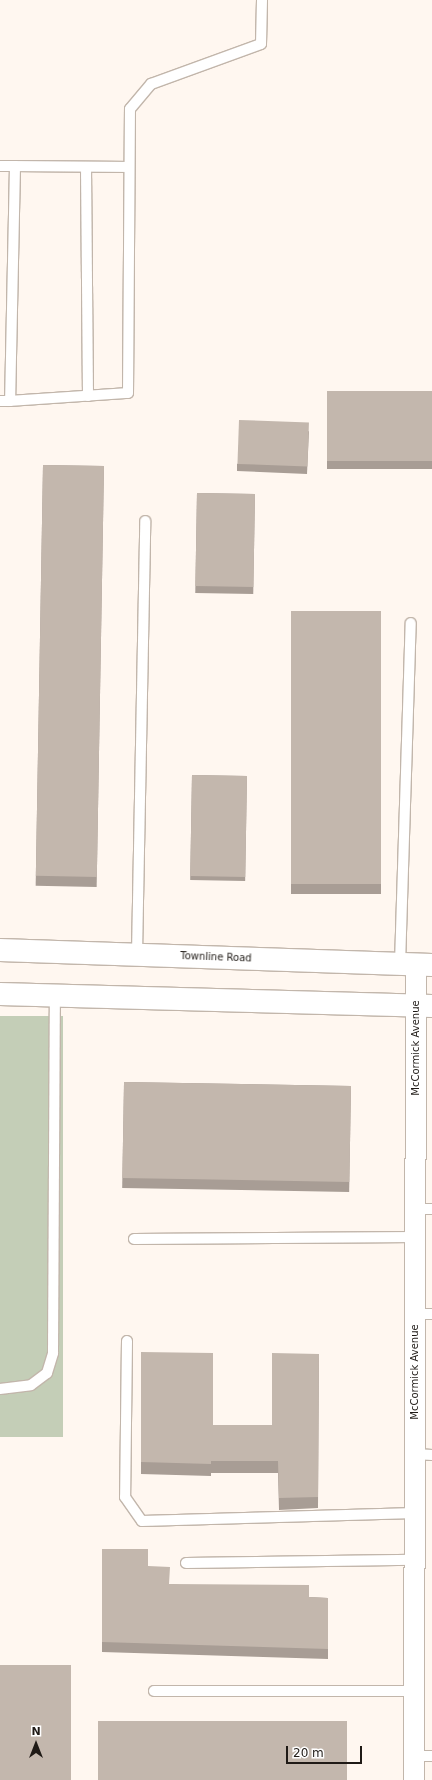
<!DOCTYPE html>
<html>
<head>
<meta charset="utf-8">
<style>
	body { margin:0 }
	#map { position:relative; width:432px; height:1780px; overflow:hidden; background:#fff7f0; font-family:"DejaVu Sans",sans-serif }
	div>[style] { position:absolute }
	.green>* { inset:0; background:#c4ceb7; transform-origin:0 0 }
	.roads { filter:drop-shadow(1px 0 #c2b6ab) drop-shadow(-1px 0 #c2b6ab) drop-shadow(0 1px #c2b6ab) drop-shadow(0 -1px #c2b6ab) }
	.lane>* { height:10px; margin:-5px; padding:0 5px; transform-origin:5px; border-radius:5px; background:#fff }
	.street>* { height:20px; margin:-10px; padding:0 10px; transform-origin:10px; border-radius:10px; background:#fff }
	.primary>* { height:22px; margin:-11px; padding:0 11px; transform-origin:11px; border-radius:11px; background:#fff }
	.wall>* { inset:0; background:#a89d95; transform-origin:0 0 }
	.building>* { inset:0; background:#c3b7ad; transform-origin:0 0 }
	span { translate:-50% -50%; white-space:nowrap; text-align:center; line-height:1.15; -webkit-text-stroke:3px #fff; paint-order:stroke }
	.street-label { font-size:10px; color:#1f1a16 }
	.north { position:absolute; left:16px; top:1724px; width:40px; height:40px; -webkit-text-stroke:3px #fff; paint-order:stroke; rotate:0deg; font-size:11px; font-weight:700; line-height:16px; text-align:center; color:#1f1a16 }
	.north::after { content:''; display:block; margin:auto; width:14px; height:18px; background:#1f1a16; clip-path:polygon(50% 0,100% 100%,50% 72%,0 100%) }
	.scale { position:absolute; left:286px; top:1746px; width:76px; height:18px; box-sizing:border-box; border:2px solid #1f1a16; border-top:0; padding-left:5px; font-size:12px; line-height:14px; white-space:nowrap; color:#1f1a16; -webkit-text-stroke:3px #fff; paint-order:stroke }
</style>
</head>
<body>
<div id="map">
	<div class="green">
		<i style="left:0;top:1016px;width:63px;height:421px"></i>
	</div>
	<div class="roads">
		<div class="lane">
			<i style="left:0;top:166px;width:15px"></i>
			<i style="left:15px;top:166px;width:235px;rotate:91.2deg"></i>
			<i style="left:10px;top:401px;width:10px;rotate:180deg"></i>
			<i style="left:15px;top:166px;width:113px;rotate:0.5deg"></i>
			<i style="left:86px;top:167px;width:229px;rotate:89.5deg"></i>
			<i style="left:10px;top:401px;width:118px;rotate:-3.9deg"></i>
			<i style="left:128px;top:393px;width:284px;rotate:-89.6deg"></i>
			<i style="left:130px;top:109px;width:33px;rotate:-50deg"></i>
			<i style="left:151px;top:84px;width:117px;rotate:-20deg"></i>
			<i style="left:261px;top:44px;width:44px;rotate:-88.7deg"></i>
			<i style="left:137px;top:954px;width:433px;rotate:-88.9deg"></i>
			<i style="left:400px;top:964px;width:341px;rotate:-88.2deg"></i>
			<i style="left:415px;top:1209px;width:17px"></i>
			<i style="left:134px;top:1239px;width:281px;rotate:-0.4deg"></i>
			<i style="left:415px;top:1314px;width:17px"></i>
			<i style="left:127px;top:1341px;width:156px;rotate:90.7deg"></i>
			<i style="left:125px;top:1497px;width:29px;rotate:55deg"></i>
			<i style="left:142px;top:1521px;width:273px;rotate:-1.7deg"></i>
			<i style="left:0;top:1389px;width:31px;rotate:-7deg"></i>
			<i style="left:31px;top:1385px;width:20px;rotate:-37deg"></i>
			<i style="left:47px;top:1373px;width:21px;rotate:-73deg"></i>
			<i style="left:53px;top:1353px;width:359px;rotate:-89.7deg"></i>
			<i style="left:415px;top:1454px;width:17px;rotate:3deg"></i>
			<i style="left:186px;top:1563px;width:229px;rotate:-0.8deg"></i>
			<i style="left:154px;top:1691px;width:260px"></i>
			<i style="left:414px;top:1756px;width:18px"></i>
		</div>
		<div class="street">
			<i style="left:414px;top:1780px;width:815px;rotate:-89.86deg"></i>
		</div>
		<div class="primary">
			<i style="left:0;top:950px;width:432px;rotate:2deg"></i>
			<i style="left:0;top:994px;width:432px;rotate:1.6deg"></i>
		</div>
	</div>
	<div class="wall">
		<i style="left:327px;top:391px;width:105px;height:78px"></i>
		<i style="clip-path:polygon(309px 431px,307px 474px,237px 471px,237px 464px)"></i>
		<i style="left:104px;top:466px;width:421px;height:61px;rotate:91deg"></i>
		<i style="left:197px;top:493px;width:58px;height:100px;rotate:1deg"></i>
		<i style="left:291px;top:611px;width:90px;height:283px"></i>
		<i style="left:192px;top:775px;width:55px;height:105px;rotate:1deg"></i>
		<i style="left:351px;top:1086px;width:106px;height:227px;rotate:91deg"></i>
		<i style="clip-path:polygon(141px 1352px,213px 1425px,272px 1425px,319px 1354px,318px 1508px,279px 1510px,278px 1473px,211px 1473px,211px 1476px,141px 1474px)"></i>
		<i style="clip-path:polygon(102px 1549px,148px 1566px,169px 1584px,309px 1597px,328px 1598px,328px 1659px,102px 1652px)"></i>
	</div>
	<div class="building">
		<i style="left:327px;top:391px;width:105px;height:70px"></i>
		<i style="left:239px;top:420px;width:70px;height:44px;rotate:2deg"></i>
		<i style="left:104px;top:466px;width:411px;height:61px;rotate:91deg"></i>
		<i style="left:197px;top:493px;width:58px;height:93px;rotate:1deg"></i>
		<i style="left:291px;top:611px;width:90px;height:273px"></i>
		<i style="left:192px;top:775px;width:55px;height:101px;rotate:1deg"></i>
		<i style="left:351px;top:1086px;width:96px;height:227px;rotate:91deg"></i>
		<i style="clip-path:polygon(141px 1352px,213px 1353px,213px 1425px,272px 1425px,272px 1353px,319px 1354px,318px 1497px,279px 1498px,278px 1461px,211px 1461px,211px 1464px,141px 1462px)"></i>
		<i style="clip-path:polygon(102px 1549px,148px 1549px,148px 1566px,170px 1567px,169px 1584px,309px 1585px,309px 1597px,328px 1598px,328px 1649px,102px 1642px)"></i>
		<i style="left:0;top:1665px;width:71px;height:115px"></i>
		<i style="left:98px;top:1721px;width:249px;height:59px"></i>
	</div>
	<div class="street-label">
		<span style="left:216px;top:957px;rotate:2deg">Townline Road</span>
		<span style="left:416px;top:1048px;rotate:-90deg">McCormick Avenue</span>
		<span style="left:415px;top:1372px;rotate:-90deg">McCormick Avenue</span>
	</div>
	<div class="north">N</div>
	<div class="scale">20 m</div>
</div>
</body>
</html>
